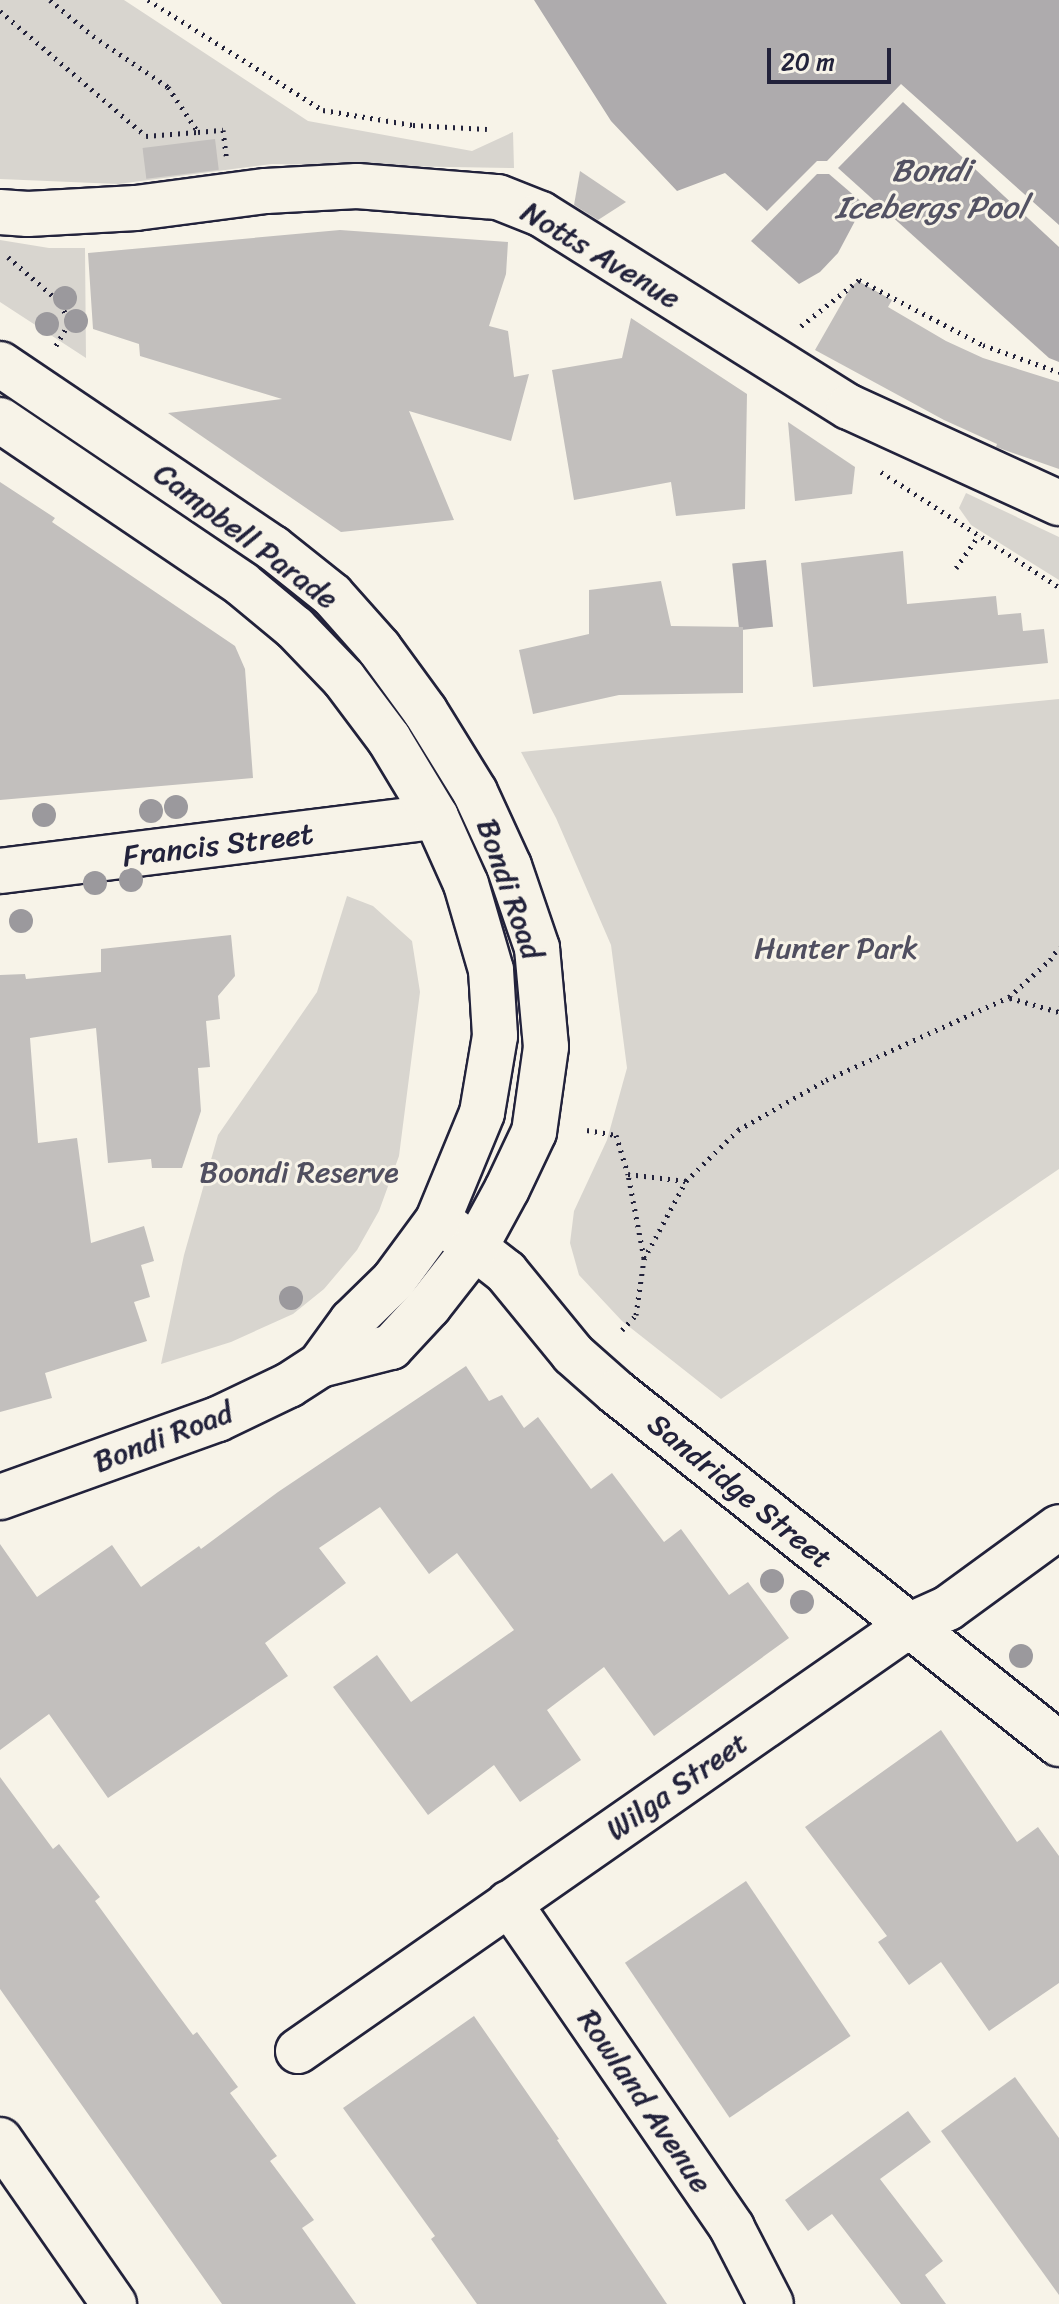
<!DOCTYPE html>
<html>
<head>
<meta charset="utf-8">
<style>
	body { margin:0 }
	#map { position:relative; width:1059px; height:2304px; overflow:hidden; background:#f7f3e8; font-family:Sriracha,sans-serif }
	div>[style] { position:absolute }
	.green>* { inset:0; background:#d8d5cf }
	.water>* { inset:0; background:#aeabad; transform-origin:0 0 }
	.building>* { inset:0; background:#c2bfbd; transform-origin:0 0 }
	.path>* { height:5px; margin-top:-2.5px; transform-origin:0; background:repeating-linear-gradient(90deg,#22223b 0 2px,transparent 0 8px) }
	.roads { filter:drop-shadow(2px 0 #22223b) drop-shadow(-2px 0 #22223b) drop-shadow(0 2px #22223b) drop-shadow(0 -2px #22223b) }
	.minor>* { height:44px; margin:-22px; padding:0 22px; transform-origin:22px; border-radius:22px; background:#f7f3e8 }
	.tertiary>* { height:44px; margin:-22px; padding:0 22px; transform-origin:22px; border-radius:22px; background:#f7f3e8 }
	.primary>* { height:44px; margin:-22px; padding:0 22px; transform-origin:22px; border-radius:22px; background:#f7f3e8 }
	.trees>* { width:24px; height:24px; margin:-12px; border-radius:50%; background:#9b999d }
	span { translate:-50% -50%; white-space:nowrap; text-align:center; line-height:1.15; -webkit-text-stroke:6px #f7f3e8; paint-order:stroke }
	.street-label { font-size:30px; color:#22223b }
	.park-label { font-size:30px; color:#504f60 }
	.water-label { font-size:32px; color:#535263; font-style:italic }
	.scale { position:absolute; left:767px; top:48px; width:124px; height:36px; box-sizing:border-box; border:4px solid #22223b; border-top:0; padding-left:10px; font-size:24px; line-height:28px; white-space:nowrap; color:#22223b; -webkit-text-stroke:6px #f7f3e8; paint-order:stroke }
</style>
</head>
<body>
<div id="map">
	<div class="green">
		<i style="clip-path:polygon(0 0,124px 0,308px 121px,472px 151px,513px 132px,514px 168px,272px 164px,118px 184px,0 179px)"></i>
		<i style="clip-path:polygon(0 240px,49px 248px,85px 248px,86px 358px,0 302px)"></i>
		<i style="clip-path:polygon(966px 493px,1059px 537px,1059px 580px,971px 525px,959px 508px)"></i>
		<i style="clip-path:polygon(1059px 699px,1059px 1169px,721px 1399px,622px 1321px,579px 1275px,570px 1243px,574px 1211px,607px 1140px,627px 1068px,611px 945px,556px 818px,521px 752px)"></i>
		<i style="clip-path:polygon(347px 896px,373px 906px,412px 941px,420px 992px,399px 1156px,379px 1211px,357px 1250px,324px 1289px,293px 1314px,231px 1342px,161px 1364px,184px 1255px,218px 1135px,317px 992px)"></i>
	</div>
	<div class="water">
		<i style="clip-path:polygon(534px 0,1059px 0,1059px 225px,901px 84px,827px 161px,817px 161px,767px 211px,725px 173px,677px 191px,611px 121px)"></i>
		<i style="clip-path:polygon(903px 102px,1059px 247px,1059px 362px,1049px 358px,838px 168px)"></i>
		<i style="clip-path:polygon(817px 174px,829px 174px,864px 204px,838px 253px,820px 272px,799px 284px,751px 241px)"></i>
		<i style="left:766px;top:560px;width:67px;height:34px;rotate:84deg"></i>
	</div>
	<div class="building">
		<i style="left:215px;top:139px;width:31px;height:73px;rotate:83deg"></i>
		<i style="clip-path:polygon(580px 171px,626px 202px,598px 220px,574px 205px)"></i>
		<i style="clip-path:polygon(340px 230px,508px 242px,506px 274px,489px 326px,508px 331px,514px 377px,529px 374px,511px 441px,409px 411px,454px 520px,341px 532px,168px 413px,282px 399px,140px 356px,139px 344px,93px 329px,88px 253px)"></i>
		<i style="clip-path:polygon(858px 281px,892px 300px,888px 307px,946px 341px,983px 358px,1059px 382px,1059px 469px,996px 447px,997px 444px,944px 420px,815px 350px,851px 287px)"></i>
		<i style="clip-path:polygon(631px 318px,747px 394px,745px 509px,676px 516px,671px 482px,574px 500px,552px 370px,622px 358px)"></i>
		<i style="clip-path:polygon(788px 422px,855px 467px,852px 494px,795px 501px)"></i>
		<i style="clip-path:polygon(0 482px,55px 518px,52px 522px,235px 646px,245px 669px,253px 778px,0 800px)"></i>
		<i style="clip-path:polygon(903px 551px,907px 604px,996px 596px,998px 615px,1021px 613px,1023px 631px,1044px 629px,1048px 663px,813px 687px,801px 563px)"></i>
		<i style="clip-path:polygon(661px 581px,671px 626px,743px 627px,743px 693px,619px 695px,533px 714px,519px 650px,589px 634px,589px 590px)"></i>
		<i style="clip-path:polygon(231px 935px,235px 976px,218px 996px,220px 1019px,206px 1021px,210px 1067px,198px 1068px,201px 1111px,182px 1168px,152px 1168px,151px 1159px,108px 1163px,96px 1028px,30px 1038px,38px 1143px,77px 1138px,91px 1243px,144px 1226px,154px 1261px,141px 1265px,150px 1297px,134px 1302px,147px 1341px,45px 1373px,52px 1398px,0 1412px,0 975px,25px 974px,26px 979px,101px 972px,101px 949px)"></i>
		<i style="clip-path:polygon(466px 1366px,489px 1401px,502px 1395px,524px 1428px,538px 1417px,591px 1489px,612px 1473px,664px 1542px,681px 1529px,729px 1595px,748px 1582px,789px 1638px,654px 1736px,604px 1667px,547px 1710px,581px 1760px,520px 1802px,494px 1765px,428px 1815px,333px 1687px,377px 1655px,411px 1702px,514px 1630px,457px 1553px,429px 1574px,380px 1507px,319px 1548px,346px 1583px,265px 1643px,288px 1676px,108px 1798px,49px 1714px,0 1750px,0 1544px,37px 1597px,112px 1545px,141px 1587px,199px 1546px,201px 1549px,278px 1492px)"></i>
		<i style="clip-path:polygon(941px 1730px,1017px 1842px,1038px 1827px,1059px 1856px,1059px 1983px,989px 2031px,941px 1962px,909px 1985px,878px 1942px,887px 1936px,805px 1827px)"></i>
		<i style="clip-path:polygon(0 1777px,53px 1849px,59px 1844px,100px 1897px,95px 1901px,159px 1989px,193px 2035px,197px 2032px,238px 2087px,230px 2093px,277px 2156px,270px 2161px,314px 2220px,302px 2228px,356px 2304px,222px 2304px,0 1989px)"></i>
		<i style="left:746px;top:1881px;width:187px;height:146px;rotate:56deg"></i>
		<i style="clip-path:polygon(474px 2016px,559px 2139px,557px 2140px,667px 2304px,477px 2304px,431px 2239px,435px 2236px,343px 2108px)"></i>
		<i style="clip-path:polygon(1015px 2077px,1059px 2138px,1059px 2295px,941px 2131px)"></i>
		<i style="clip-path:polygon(908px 2111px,931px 2142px,880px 2179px,943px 2261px,925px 2275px,946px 2304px,901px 2304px,832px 2214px,808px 2231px,785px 2200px)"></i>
	</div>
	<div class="path">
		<i style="left:50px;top:0;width:56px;rotate:39.9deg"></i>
		<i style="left:93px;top:36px;width:91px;rotate:34.2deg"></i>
		<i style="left:168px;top:87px;width:54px;rotate:56.3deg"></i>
		<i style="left:198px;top:132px;width:25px;rotate:-5deg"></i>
		<i style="left:223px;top:130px;width:26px;rotate:83deg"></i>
		<i style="left:148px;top:0;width:207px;rotate:32.2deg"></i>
		<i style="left:323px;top:110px;width:91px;rotate:9.5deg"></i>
		<i style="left:413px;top:125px;width:74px;rotate:3.1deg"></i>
		<i style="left:0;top:11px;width:192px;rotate:40.6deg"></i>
		<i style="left:146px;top:136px;width:51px;rotate:-4.5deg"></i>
		<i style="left:8px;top:257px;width:70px;rotate:41deg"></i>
		<i style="left:61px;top:303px;width:22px;rotate:68deg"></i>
		<i style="left:69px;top:323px;width:30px;rotate:120deg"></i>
		<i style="left:801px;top:326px;width:74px;rotate:-38.4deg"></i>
		<i style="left:859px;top:280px;width:140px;rotate:27.7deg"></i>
		<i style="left:983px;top:345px;width:81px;rotate:19.6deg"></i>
		<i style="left:881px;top:472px;width:212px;rotate:32.9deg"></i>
		<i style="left:956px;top:568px;width:40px;rotate:-55.1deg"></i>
		<i style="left:1010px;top:998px;width:51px;rotate:15.9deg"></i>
		<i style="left:587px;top:1130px;width:29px;rotate:10deg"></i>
		<i style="left:616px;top:1135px;width:41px;rotate:72.9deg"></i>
		<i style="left:644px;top:1258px;width:86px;rotate:-100.8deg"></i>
		<i style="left:628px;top:1174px;width:58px;rotate:6.9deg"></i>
		<i style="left:622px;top:1330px;width:21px;rotate:-47deg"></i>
		<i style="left:636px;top:1315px;width:57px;rotate:-81.9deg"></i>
		<i style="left:644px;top:1259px;width:89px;rotate:-61.7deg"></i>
		<i style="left:686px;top:1181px;width:73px;rotate:-44.4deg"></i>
		<i style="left:738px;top:1130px;width:101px;rotate:-29.6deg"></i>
		<i style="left:826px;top:1080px;width:201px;rotate:-24.4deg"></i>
		<i style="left:1009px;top:997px;width:55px;rotate:-42.1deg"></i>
		<i style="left:1050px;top:960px;width:16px;rotate:-55deg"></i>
	</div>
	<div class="roads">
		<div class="minor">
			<i style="left:0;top:212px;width:28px;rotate:4deg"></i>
			<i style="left:28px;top:214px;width:108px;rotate:-3.2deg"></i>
			<i style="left:136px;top:208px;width:131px;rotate:-7.5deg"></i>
			<i style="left:266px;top:191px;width:91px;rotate:-3.1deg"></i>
			<i style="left:357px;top:186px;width:141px;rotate:4.5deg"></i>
			<i style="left:498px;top:197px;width:46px;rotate:21.6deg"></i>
			<i style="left:541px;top:214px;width:363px;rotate:32.1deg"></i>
			<i style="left:849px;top:407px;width:231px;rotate:24.6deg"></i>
			<i style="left:509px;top:1903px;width:394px;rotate:55.5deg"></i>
			<i style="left:732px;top:2228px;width:85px;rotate:62.8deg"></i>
			<i style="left:298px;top:2051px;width:743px;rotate:-34.87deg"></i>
			<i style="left:908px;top:1626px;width:44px;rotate:-24.2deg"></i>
			<i style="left:948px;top:1608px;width:137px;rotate:-36.1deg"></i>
			<i style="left:0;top:2140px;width:200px;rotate:55.2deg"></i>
		</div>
		<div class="tertiary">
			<i style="left:0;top:871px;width:439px;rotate:-7.1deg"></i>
			<i style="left:447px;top:1226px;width:75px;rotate:37.9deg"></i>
			<i style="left:506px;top:1272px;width:106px;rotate:50.7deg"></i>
			<i style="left:573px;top:1354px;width:57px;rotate:41.5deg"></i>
			<i style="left:616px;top:1392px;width:566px;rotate:38.47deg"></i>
		</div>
		<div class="primary">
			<i style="left:0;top:364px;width:329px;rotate:34deg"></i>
			<i style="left:273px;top:548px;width:75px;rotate:38.5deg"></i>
			<i style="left:332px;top:595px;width:71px;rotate:48.4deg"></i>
			<i style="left:379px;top:648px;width:78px;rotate:53.9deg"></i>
			<i style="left:425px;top:711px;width:95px;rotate:58.3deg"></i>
			<i style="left:475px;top:792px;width:81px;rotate:65.3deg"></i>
			<i style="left:509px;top:866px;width:87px;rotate:71.1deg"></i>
			<i style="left:537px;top:948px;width:99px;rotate:84.8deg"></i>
			<i style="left:546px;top:1047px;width:86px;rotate:98deg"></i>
			<i style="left:534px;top:1132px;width:63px;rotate:115.3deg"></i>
			<i style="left:507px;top:1189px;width:65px;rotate:118.5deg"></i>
			<i style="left:476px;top:1246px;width:76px;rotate:128.1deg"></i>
			<i style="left:429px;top:1306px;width:56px;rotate:132.8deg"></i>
			<i style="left:391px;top:1347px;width:73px;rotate:165.8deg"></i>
			<i style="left:320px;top:1365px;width:37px;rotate:147deg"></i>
			<i style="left:289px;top:1385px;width:79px;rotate:154.4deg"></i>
			<i style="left:218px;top:1419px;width:232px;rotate:160.3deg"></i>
			<i style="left:0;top:420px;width:292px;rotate:34.1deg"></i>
			<i style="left:242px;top:584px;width:69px;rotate:39.7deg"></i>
			<i style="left:295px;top:628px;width:71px;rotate:46.1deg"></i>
			<i style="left:344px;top:679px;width:75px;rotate:53.1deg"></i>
			<i style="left:389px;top:739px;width:91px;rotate:58.9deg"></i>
			<i style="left:436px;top:817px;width:73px;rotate:65.9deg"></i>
			<i style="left:466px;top:884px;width:90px;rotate:73.8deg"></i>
			<i style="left:491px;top:970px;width:66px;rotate:86.5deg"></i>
			<i style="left:495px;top:1036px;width:78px;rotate:99.6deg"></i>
			<i style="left:482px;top:1113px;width:116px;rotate:112.4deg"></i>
			<i style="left:438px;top:1220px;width:74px;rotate:126.3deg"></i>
			<i style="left:394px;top:1280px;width:59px;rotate:135.7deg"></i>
			<i style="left:352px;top:1321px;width:54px;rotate:126deg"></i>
		</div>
	</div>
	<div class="trees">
		<i style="left:65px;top:298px"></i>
		<i style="left:76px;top:321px"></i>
		<i style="left:47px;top:324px"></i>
		<i style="left:176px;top:807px"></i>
		<i style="left:151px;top:811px"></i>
		<i style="left:44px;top:815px"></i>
		<i style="left:131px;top:880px"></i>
		<i style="left:95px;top:883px"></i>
		<i style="left:21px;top:921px"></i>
		<i style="left:291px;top:1298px"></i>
		<i style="left:772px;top:1581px"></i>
		<i style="left:802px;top:1602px"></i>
		<i style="left:1021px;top:1656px"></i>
	</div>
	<div class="street-label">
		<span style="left:601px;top:255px;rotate:31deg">Notts Avenue</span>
		<span style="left:246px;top:536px;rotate:37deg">Campbell Parade</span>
		<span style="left:218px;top:845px;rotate:-7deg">Francis Street</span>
		<span style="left:510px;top:889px;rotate:71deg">Bondi Road</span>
		<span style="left:163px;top:1437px;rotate:-21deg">Bondi Road</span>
		<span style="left:740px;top:1491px;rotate:39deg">Sandridge Street</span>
		<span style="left:677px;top:1786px;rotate:-35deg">Wilga Street</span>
		<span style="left:645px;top:2101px;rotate:56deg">Rowland Avenue</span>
	</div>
	<div class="park-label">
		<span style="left:836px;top:948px">Hunter Park</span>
		<span style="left:299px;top:1172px">Boondi Reserve</span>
	</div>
	<div class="water-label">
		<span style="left:931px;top:190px">Bondi<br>Icebergs Pool</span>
	</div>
	<div class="scale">20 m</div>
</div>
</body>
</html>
